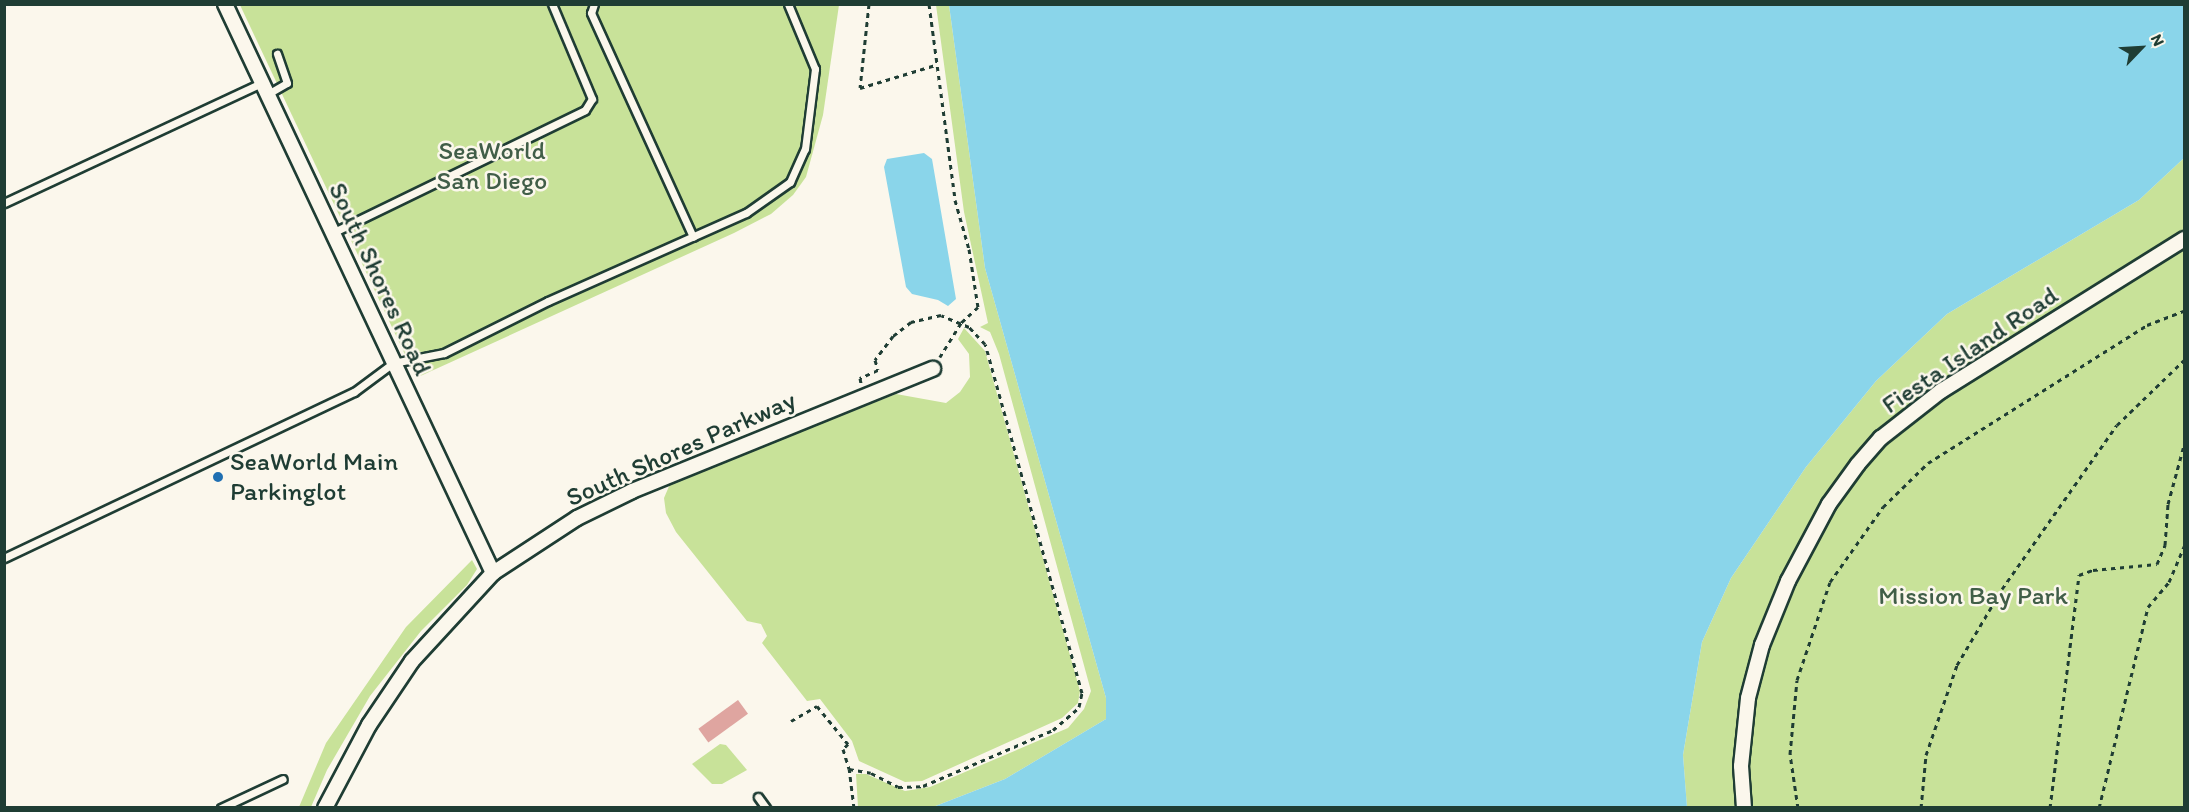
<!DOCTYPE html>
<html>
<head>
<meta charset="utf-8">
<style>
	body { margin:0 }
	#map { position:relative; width:2189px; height:812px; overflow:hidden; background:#fbf7ec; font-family:Itim,sans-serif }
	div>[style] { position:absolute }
	.green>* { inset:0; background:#c8e299 }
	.water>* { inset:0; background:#8ad5ea }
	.building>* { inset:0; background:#dfa5a0; transform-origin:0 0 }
	.path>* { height:3px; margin-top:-1.5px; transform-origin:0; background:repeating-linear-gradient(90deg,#1f3d34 0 4.5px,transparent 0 9px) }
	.roads { filter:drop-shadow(2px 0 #1f3d34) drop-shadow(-2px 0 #1f3d34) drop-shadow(0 2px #1f3d34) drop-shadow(0 -2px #1f3d34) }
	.lane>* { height:7px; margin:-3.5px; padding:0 3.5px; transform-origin:3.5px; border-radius:3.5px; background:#fbf7ec }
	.street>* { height:14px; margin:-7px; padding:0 7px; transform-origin:7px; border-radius:7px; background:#fbf7ec }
	.dots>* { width:16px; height:16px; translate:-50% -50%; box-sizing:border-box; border:3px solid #fbf7ec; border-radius:50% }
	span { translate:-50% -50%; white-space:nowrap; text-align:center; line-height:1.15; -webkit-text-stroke:5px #fbf7ec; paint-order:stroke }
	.park-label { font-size:26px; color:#415e48 }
	.street-label { font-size:26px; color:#1f3d34 }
	.poi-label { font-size:26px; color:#1f3d34 }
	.left { translate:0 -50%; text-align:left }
	.frame { position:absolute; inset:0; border:6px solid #1f3d34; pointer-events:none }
	.north { position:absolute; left:2111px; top:18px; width:60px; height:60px; -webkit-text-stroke:4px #fbf7ec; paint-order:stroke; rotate:65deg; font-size:16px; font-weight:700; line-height:24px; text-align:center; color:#1f3d34 }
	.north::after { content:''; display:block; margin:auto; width:21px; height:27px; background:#1f3d34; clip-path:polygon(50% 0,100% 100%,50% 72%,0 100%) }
</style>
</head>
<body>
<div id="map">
	<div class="green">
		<i style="clip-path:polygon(240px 5px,839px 5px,823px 115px,806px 177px,793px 195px,771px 214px,734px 233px,416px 378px)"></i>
		<i style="clip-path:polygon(936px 5px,949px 5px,985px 268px,1106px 698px,1106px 719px,1005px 779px,933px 807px,858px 807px,856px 774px,866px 774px,905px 791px,930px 787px,1068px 728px,1084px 709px,1091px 691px,999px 354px,990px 332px,980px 327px,988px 323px,964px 212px)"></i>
		<i style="clip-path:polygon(2184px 158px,2184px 807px,1687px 808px,1683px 755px,1702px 642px,1731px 578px,1806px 467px,1876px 381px,1947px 314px,2139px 200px)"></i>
		<i style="clip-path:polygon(964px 328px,985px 351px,1080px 691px,1078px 703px,1062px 718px,922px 781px,905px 782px,859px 761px,852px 741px,820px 699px,807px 701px,762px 643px,767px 636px,761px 624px,747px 621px,676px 532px,666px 513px,664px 498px,670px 484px,684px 477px,896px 394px,946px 403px,960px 392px,970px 377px,969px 354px,958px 339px)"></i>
		<i style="clip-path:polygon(472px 560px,477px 569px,467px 585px,421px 631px,370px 696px,327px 770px,311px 807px,299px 807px,326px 743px,406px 627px)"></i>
		<i style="clip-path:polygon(720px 744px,726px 745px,747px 770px,722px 784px,712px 784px,692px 764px)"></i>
	</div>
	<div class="water">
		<i style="clip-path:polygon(949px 5px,2184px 5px,2184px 158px,2139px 200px,1947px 314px,1876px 381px,1806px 467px,1731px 578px,1702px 642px,1683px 755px,1687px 807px,933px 807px,1005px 779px,1106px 719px,1106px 698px,985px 268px)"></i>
		<i style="clip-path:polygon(924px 153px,932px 159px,956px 299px,948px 306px,938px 300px,912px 294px,906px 287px,884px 167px,887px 159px)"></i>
	</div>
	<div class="building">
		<i style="left:738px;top:700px;width:17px;height:49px;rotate:54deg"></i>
	</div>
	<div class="path">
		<i style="left:869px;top:4px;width:84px;rotate:96.1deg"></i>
		<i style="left:860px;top:88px;width:78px;rotate:-17deg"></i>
		<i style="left:929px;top:4px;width:198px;rotate:82.4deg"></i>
		<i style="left:955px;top:200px;width:51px;rotate:74.1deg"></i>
		<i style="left:969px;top:249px;width:59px;rotate:81.2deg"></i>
		<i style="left:978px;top:307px;width:23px;rotate:137deg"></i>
		<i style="left:961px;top:323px;width:40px;rotate:122deg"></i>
		<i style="left:791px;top:721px;width:30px;rotate:-30deg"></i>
		<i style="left:817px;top:706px;width:49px;rotate:50.8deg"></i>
		<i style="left:848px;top:744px;width:7px;rotate:135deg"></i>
		<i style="left:843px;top:749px;width:21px;rotate:73deg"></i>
		<i style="left:854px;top:808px;width:39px;rotate:-97deg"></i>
		<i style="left:849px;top:769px;width:22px;rotate:10deg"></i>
		<i style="left:871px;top:773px;width:30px;rotate:27deg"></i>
		<i style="left:898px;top:787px;width:25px;rotate:-2deg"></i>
		<i style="left:923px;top:786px;width:142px;rotate:-23.3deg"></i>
		<i style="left:1053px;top:730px;width:35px;rotate:-41deg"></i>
		<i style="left:1079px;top:707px;width:14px;rotate:-78deg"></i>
		<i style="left:1082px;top:693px;width:362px;rotate:-105.5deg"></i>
		<i style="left:985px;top:344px;width:23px;rotate:-133deg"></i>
		<i style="left:969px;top:327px;width:30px;rotate:-157deg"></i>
		<i style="left:941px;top:315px;width:31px;rotate:167deg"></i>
		<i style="left:911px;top:322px;width:23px;rotate:142deg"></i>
		<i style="left:893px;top:336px;width:30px;rotate:127deg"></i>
		<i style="left:875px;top:360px;width:10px;rotate:73deg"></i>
		<i style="left:878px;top:370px;width:20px;rotate:156deg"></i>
		<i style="left:860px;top:378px;width:5px;rotate:79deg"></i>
		<i style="left:1798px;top:808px;width:55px;rotate:-98.4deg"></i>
		<i style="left:1790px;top:754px;width:74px;rotate:-84.6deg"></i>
		<i style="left:1797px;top:680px;width:103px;rotate:-71.4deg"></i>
		<i style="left:1830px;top:582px;width:92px;rotate:-54.8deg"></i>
		<i style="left:1883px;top:507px;width:63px;rotate:-44.4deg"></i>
		<i style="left:1928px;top:463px;width:259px;rotate:-32.2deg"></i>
		<i style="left:2147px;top:325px;width:40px;rotate:-21deg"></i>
		<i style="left:1921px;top:808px;width:53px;rotate:-84.6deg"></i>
		<i style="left:1926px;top:755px;width:95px;rotate:-71deg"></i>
		<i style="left:1957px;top:665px;width:88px;rotate:-59.4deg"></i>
		<i style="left:2002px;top:589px;width:200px;rotate:-55deg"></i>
		<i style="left:2117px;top:425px;width:93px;rotate:-44.1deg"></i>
		<i style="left:2050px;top:808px;width:235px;rotate:-82.9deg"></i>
		<i style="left:2079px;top:575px;width:15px;rotate:-20deg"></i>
		<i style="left:2093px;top:570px;width:64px;rotate:-5.4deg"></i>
		<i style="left:2157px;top:564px;width:21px;rotate:-67deg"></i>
		<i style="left:2165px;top:545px;width:41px;rotate:-85.8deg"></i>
		<i style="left:2168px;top:504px;width:61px;rotate:-74.8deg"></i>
		<i style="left:2099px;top:808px;width:207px;rotate:-76.3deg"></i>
		<i style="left:2148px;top:607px;width:33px;rotate:-50deg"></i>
		<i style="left:2169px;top:582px;width:39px;rotate:-67deg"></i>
	</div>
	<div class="roads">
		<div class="lane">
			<i style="left:594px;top:4px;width:9px;rotate:108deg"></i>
			<i style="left:591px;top:13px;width:246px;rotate:65.5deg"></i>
			<i style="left:266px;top:95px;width:24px;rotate:-30deg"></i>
			<i style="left:287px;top:83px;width:31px;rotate:-109deg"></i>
			<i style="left:4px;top:203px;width:284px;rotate:-25deg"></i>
			<i style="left:332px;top:233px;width:281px;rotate:-25.9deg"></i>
			<i style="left:585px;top:110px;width:13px;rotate:-58deg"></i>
			<i style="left:592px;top:99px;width:103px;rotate:-112.8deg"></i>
			<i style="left:4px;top:558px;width:387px;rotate:-25.4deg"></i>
			<i style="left:354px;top:392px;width:49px;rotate:-36.6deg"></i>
			<i style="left:393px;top:363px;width:52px;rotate:-11.1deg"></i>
			<i style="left:444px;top:353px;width:116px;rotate:-26.6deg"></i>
			<i style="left:548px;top:301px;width:217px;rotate:-24deg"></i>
			<i style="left:746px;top:213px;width:54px;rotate:-35.2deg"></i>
			<i style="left:790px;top:182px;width:36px;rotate:-66deg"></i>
			<i style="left:805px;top:149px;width:81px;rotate:-82.9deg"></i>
			<i style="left:815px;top:69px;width:70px;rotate:-112.6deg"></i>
			<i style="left:758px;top:797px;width:14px;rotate:54deg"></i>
			<i style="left:221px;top:808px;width:68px;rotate:-25.1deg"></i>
		</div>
		<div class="street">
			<i style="left:225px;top:4px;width:629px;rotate:64.78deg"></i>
			<i style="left:325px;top:808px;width:94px;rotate:-62.1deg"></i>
			<i style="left:369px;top:725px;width:77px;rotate:-56.1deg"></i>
			<i style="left:412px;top:661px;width:120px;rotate:-47.4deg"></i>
			<i style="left:493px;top:573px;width:100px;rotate:-33.2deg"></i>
			<i style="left:577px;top:518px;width:61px;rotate:-26.1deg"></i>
			<i style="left:632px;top:491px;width:325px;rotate:-22.1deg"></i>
			<i style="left:1744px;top:808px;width:42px;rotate:-94.1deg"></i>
			<i style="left:1741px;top:766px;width:68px;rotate:-84.1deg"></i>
			<i style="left:1748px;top:698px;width:55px;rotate:-75.2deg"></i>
			<i style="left:1762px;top:645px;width:69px;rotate:-67.9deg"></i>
			<i style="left:1788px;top:581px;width:87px;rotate:-62deg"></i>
			<i style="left:1829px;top:504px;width:49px;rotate:-54.1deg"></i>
			<i style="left:1858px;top:464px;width:35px;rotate:-49deg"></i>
			<i style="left:1881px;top:438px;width:76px;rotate:-38.1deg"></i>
			<i style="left:1941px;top:391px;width:287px;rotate:-32deg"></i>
		</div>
	</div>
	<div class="dots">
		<i style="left:218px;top:477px;background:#1f6fb2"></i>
	</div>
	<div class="park-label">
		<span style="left:492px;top:166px">SeaWorld<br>San Diego</span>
		<span style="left:1973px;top:596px">Mission Bay Park</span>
	</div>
	<div class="street-label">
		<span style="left:380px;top:279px;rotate:65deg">South Shores Road</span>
		<span style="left:1970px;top:350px;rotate:-34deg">Fiesta Island Road</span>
		<span style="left:681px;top:449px;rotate:-24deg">South Shores Parkway</span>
	</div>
	<div class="poi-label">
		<span class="left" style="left:230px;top:477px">SeaWorld Main<br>Parkinglot</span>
	</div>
	<div class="frame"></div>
	<div class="north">N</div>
</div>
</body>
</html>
